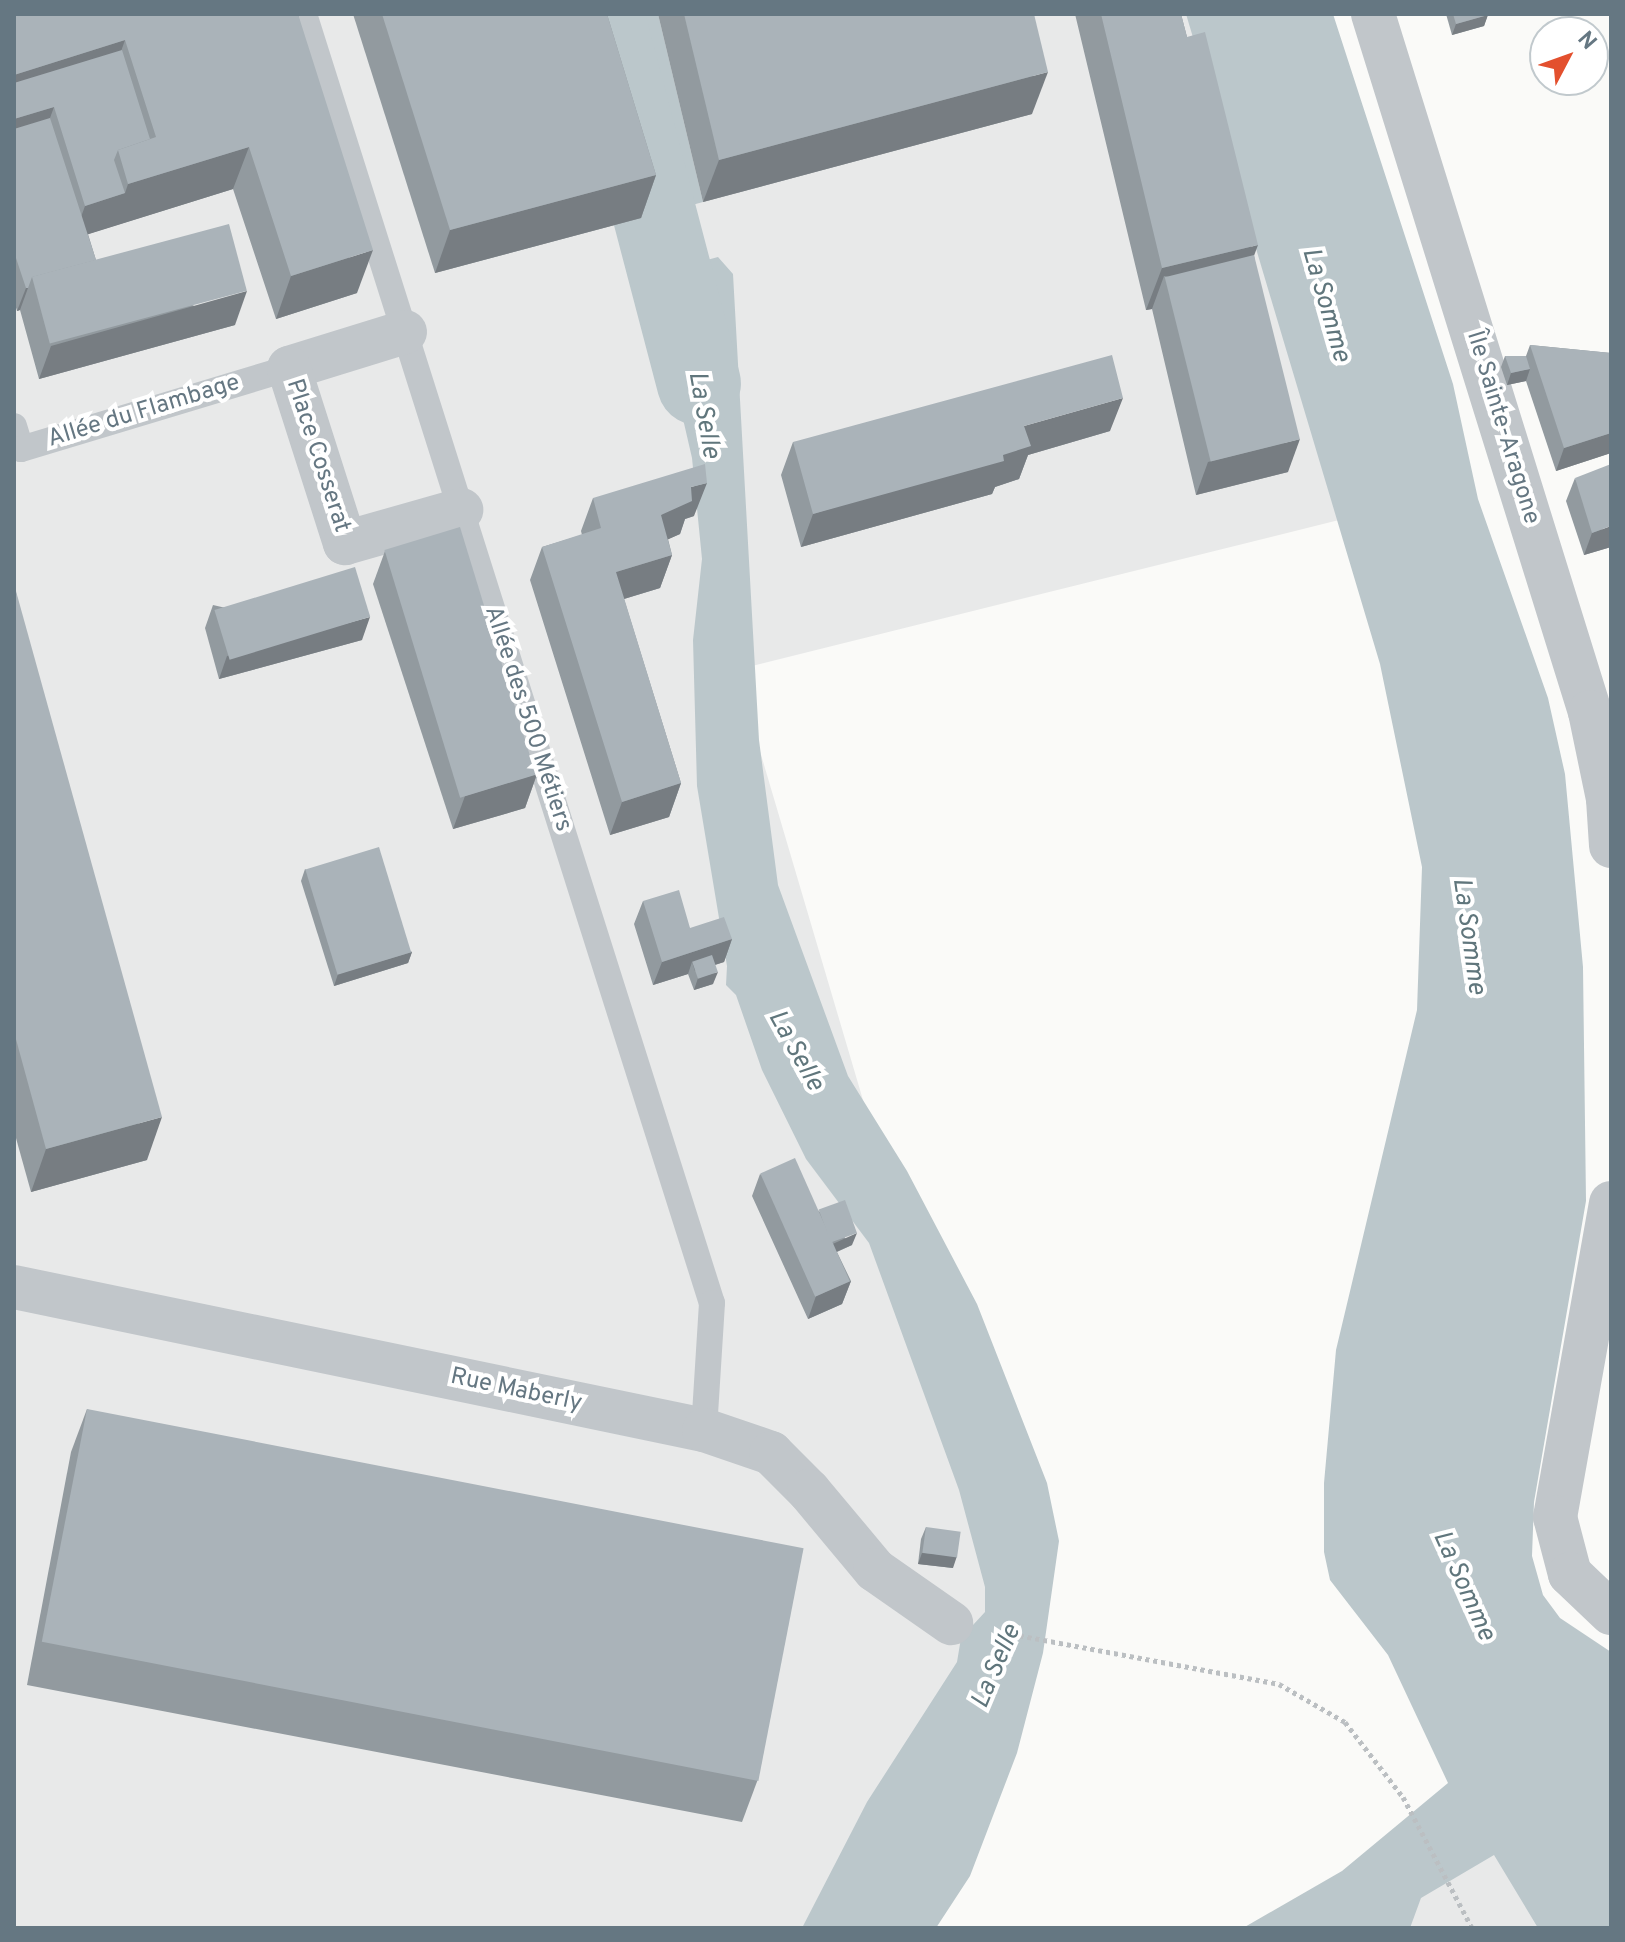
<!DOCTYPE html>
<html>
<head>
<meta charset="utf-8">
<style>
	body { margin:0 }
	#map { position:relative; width:1625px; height:1942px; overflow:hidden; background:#fafaf8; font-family:Overpass,sans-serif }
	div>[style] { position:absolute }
	.built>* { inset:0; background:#e8e9e9 }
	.water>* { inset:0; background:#bbc7cb }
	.river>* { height:84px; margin:-42px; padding:0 42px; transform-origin:42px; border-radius:42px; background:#bbc7cb }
	.path>* { height:5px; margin-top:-2.5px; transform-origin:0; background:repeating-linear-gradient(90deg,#bbbfc2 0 4px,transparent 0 8px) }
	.service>* { height:26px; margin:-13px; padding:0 13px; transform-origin:13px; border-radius:13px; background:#c1c6ca }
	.minor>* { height:44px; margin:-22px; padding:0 22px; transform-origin:22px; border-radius:22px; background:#c1c6ca }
	.wall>* { inset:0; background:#929a9f }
	.shaded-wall>* { inset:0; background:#777d82 }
	.building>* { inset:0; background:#aab3b9; transform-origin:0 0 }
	span { translate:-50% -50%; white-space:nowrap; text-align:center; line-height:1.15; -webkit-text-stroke:8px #fff; paint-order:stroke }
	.street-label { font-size:24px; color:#657782 }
	.water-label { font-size:26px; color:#60767c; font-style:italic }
	.frame { position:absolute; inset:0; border:16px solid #657782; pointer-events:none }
	.north { position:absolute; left:1529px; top:16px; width:80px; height:80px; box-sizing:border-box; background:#fff; border:2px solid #c1c9cd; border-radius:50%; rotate:49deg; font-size:22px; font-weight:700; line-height:32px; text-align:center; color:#657782 }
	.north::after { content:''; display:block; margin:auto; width:28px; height:36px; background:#e3502e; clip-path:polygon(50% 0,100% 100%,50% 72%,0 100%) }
</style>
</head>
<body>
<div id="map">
	<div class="built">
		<i style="clip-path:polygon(14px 14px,1194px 14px,1351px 517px,736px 670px,1021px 1635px,853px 1928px,14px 1928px)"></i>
		<i style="clip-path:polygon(1494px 1804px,1562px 1928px,1266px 1928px)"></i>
	</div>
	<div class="water">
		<i style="clip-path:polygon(578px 14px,658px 14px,703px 202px,641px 219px)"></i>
		<i style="clip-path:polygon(1186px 14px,1333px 14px,1453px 384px,1478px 499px,1548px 698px,1565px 774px,1583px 967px,1586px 1201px,1534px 1502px,1532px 1556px,1543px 1595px,1560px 1618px,1611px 1652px,1611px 1928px,1538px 1928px,1494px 1855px,1421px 1898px,1410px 1928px,1243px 1928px,1342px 1871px,1448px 1783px,1388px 1655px,1330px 1580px,1324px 1552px,1324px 1483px,1336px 1350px,1417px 1010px,1422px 867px,1380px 664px)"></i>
		<i style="clip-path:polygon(718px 257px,733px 274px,759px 740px,778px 885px,848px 1076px,907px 1171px,977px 1304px,1047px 1483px,1059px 1541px,1043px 1653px,1017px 1753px,970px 1876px,936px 1928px,802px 1928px,867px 1802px,957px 1662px,961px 1638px,985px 1612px,985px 1587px,959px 1490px,869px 1243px,806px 1159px,762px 1070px,736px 995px,726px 985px,727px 966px,697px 786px,693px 640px,702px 559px,692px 458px,666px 345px,662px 272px)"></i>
	</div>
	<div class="river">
		<i style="left:602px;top:14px;width:382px;rotate:75.3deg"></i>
	</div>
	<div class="path">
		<i style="left:996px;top:1631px;width:288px;rotate:10.6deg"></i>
		<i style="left:1279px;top:1684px;width:76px;rotate:29.9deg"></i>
		<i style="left:1345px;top:1722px;width:95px;rotate:52.3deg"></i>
		<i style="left:1403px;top:1797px;width:148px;rotate:62.2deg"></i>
	</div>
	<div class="service">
		<i style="left:304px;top:14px;width:1352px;rotate:72.44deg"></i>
		<i style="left:712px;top:1303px;width:127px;rotate:93.6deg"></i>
		<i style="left:14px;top:426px;width:24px;rotate:73deg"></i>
		<i style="left:21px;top:449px;width:280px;rotate:-16.8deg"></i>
	</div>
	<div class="minor">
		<i style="left:1373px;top:14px;width:731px;rotate:72.73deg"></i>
		<i style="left:1590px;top:712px;width:89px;rotate:78.3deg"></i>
		<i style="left:1608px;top:799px;width:47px;rotate:86.3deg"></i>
		<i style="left:405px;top:332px;width:121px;rotate:162.8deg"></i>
		<i style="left:289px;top:368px;width:184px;rotate:72.3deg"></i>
		<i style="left:345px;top:543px;width:121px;rotate:-15.9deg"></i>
		<i style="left:1611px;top:1203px;width:319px;rotate:100.1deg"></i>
		<i style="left:1555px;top:1517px;width:59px;rotate:75.3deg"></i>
		<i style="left:1570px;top:1574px;width:57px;rotate:43.6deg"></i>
		<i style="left:14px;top:1287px;width:705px;rotate:11.71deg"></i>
		<i style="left:704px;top:1430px;width:71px;rotate:18.9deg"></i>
		<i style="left:771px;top:1453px;width:54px;rotate:45deg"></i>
		<i style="left:809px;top:1491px;width:103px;rotate:50.1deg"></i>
		<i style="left:875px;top:1570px;width:93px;rotate:34.9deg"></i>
	</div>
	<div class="wall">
		<i style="clip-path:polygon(14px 14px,298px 14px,357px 293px,276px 319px,233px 189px,88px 234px,96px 260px,235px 325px,39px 379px,20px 310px,17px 311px,14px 301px)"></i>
		<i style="clip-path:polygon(353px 14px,607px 14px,656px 175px,641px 218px,435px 273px)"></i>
		<i style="clip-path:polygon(658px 14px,1034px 14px,1032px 114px,703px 202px)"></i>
		<i style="clip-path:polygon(1075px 14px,1181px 14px,1187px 37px,1254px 255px,1288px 472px,1196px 495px,1152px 309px,1146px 310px)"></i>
		<i style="clip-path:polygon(1446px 14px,1488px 14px,1484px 26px,1452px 35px)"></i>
		<i style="clip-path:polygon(1530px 345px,1611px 353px,1611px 453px,1556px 471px,1526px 381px,1507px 385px,1501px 367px,1505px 356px,1526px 356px)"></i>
		<i style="clip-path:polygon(1110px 431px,1028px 455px,1019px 479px,995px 487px,992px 494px,801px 547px,781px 475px,793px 442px)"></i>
		<i style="clip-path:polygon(1575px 478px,1611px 547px,1584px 555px,1566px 501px)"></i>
		<i style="clip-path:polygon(593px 498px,694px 516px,685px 519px,680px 534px,668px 539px,672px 555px,660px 588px,624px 599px,681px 783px,669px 817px,610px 835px,530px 580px,542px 547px,582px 535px,581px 531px)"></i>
		<i style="clip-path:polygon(385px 551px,537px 774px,525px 808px,453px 829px,373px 584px)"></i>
		<i style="clip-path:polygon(14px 584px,147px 1160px,31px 1192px,14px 1131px)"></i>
		<i style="clip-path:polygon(213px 605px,362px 640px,219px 679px,205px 628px)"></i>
		<i style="clip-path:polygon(305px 869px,412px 952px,408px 963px,334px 986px,301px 881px)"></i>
		<i style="clip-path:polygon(643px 901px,690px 928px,732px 939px,724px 962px,715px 965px,713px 984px,694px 990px,688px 974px,653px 985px,634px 924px)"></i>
		<i style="clip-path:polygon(760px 1174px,819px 1211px,852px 1245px,837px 1252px,851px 1281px,842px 1304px,808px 1319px,752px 1196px)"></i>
		<i style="clip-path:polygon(87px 1409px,758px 1779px,742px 1822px,27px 1685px,71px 1452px)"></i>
		<i style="clip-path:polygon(926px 1527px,953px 1568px,918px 1564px,921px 1539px)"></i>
	</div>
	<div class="shaded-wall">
		<i style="clip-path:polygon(1488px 15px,1484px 26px,1452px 35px,1456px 24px)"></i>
		<i style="clip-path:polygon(125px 40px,110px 83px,14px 113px,14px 75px)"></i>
		<i style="clip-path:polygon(1048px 72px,1032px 114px,703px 202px,719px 160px)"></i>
		<i style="clip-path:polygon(54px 107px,42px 140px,14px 149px,14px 119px)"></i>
		<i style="clip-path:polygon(249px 147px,233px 189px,73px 239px,85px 206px,125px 193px,128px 184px)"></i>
		<i style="clip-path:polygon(656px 175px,641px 218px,435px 273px,450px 230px)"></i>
		<i style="clip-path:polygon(1258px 245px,1242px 288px,1164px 276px,1152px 309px,1146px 310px,1162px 268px)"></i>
		<i style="clip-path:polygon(373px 250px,357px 293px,276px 319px,291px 276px)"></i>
		<i style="clip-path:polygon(26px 288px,28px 288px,20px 310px,17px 311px)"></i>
		<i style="clip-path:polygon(247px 291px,235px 325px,39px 379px,51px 346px)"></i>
		<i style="clip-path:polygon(1530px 369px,1526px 381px,1507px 385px,1511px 373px)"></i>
		<i style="clip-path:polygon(1123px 398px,1110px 431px,1028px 455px,1019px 479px,995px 487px,992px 494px,801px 547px,813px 514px,1003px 455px,1024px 426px)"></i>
		<i style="clip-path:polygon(1611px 433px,1611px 453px,1556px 471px,1564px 448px)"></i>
		<i style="clip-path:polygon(1300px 439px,1288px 472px,1196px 495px,1208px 462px)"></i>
		<i style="clip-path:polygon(707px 483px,694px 516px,685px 519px,680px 534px,649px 548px,661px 515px,691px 487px)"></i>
		<i style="clip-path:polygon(1611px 526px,1611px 547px,1584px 555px,1592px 533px)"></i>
		<i style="clip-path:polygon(672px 555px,660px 588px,604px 605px,616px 572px)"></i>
		<i style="clip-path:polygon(370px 617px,362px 640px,219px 679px,227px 656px)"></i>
		<i style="clip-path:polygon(537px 774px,525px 808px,453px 829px,465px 796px)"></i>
		<i style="clip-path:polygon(681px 783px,669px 817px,610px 835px,622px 802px)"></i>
		<i style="clip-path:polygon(732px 939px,724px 962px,695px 971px,692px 962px,688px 974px,653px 985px,662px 962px)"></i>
		<i style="clip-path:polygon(412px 952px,408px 963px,334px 986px,338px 974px)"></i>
		<i style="clip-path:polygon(718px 972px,713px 984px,694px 990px,698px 978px)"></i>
		<i style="clip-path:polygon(162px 1117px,147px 1160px,31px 1192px,46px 1149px)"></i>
		<i style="clip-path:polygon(857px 1233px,852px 1245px,822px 1258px,826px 1247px)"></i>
		<i style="clip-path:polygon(851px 1281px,842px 1304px,808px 1319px,816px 1296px)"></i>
		<i style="clip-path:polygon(922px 1553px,957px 1556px,953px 1568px,918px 1564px)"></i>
	</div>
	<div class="building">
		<i style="clip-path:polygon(14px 14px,298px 14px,373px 250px,291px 276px,249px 147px,128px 184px,118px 150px,156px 137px,125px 40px,14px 75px)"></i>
		<i style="clip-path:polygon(382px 14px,607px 14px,656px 175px,450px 230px)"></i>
		<i style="clip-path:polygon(684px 14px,1034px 14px,1048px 72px,719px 160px)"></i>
		<i style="clip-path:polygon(1101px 14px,1181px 14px,1187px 37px,1205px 32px,1258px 245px,1162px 268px)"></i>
		<i style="clip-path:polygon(1453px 14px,1488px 14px,1488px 15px,1456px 24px)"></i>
		<i style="clip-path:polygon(122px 50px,150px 139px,118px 150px,114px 160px,125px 193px,85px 206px,54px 107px,14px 119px,14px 83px)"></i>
		<i style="clip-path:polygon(50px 118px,96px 260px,32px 277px,28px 288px,26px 288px,14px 252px,14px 129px)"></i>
		<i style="left:229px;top:224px;width:69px;height:204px;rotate:75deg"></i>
		<i style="left:1254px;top:255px;width:190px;height:92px;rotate:76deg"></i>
		<i style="clip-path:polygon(1530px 345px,1611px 353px,1611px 433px,1564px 448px)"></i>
		<i style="clip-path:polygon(1112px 355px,1123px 398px,1024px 426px,1031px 446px,1003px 455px,1004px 461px,813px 514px,793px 442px)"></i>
		<i style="clip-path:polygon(1505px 356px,1526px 356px,1530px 369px,1511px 373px)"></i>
		<i style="clip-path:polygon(705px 464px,707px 483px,691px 487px,692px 501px,661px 515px,672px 555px,616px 572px,681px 783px,622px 802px,542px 547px,601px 528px,593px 498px)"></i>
		<i style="clip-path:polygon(1611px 464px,1611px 526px,1592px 533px,1575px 478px)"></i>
		<i style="left:460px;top:527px;width:259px;height:79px;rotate:73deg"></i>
		<i style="left:355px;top:567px;width:52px;height:147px;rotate:73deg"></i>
		<i style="clip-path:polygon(14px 584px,162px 1117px,46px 1149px,14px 1032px)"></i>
		<i style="left:379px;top:847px;width:110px;height:77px;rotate:73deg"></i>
		<i style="clip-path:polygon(679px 890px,690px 928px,724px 917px,732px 939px,662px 962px,643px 901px)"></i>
		<i style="left:712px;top:955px;width:18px;height:21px;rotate:71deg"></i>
		<i style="left:795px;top:1158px;width:135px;height:38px;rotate:66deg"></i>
		<i style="left:845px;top:1200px;width:35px;height:28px;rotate:70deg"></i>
		<i style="left:87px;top:1409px;width:730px;height:237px;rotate:11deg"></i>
		<i style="left:926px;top:1527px;width:35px;height:26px;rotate:8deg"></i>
	</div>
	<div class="street-label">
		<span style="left:144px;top:412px;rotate:-17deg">Allée du Flambage</span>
		<span style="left:1502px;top:428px;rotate:73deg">Île Sainte-Aragone</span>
		<span style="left:317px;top:456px;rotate:72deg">Place Cosserat</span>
		<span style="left:527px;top:719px;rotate:72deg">Allée des 500 Métiers</span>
		<span style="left:516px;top:1391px;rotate:12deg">Rue Maberly</span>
	</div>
	<div class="water-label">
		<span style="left:1325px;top:305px;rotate:74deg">La Somme</span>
		<span style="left:703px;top:415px;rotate:80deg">La Selle</span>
		<span style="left:1468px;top:936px;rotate:82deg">La Somme</span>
		<span style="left:795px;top:1051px;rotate:61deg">La Selle</span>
		<span style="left:1463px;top:1586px;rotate:66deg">La Somme</span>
		<span style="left:997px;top:1667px;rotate:-67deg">La Selle</span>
	</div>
	<div class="frame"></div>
	<div class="north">N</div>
</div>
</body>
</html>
